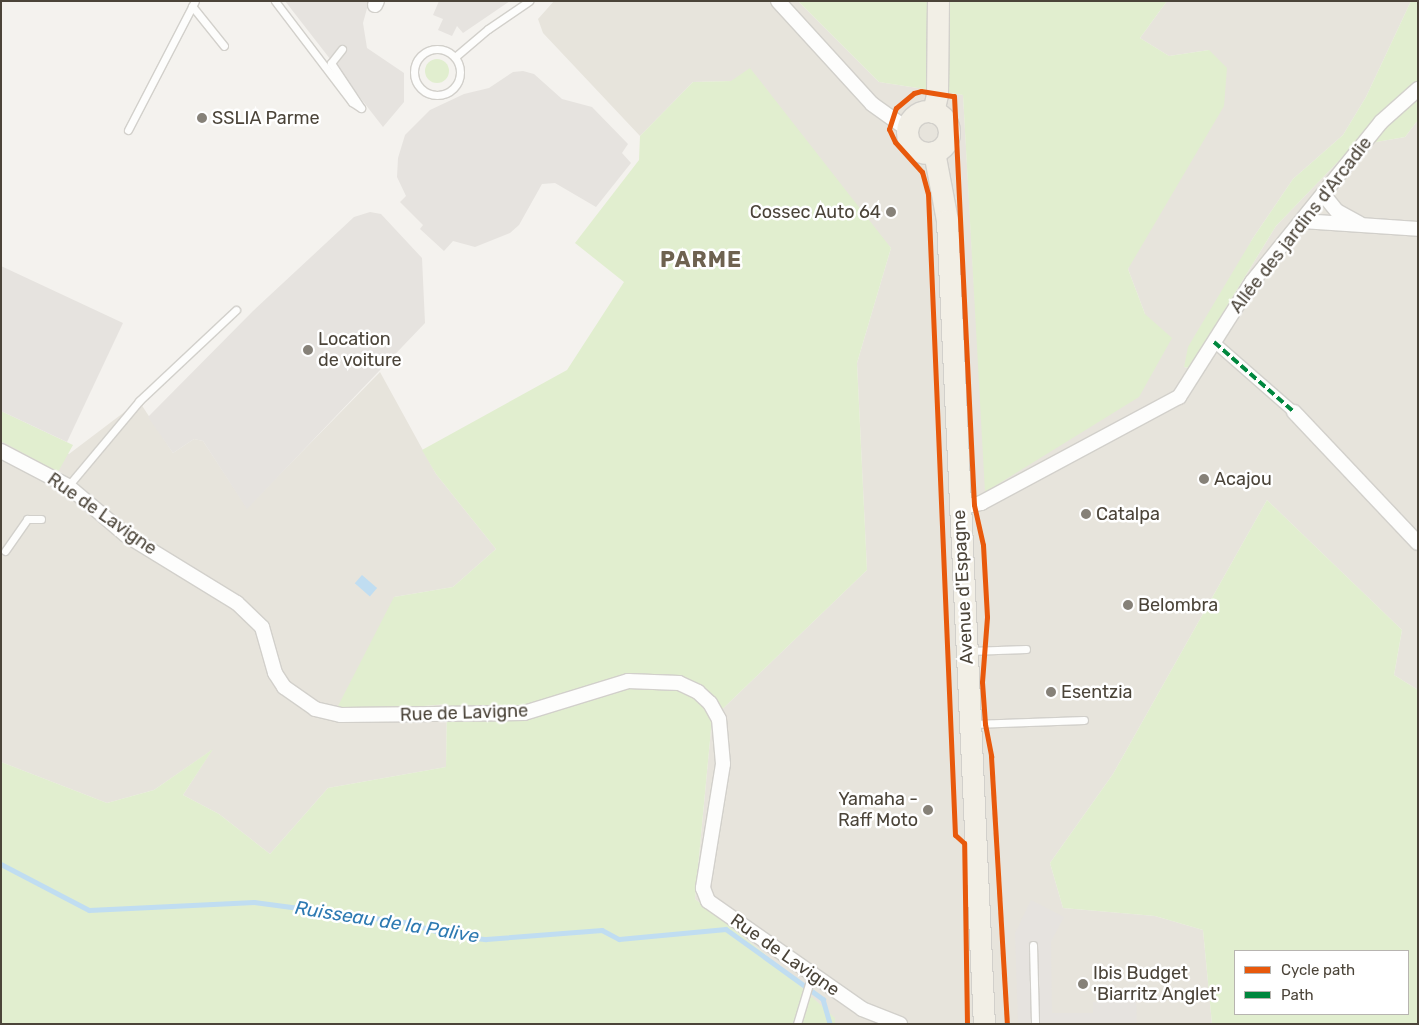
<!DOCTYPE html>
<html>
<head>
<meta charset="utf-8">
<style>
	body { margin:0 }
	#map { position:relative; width:1419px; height:1025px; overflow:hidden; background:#f4f2ee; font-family:Rubik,sans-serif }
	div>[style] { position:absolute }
	.residential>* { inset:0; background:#e7e4dc }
	.green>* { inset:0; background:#e1eecf }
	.round { border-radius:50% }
	.parking>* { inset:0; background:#e6e3df }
	.water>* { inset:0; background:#c0ddf1; transform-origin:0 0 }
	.stream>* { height:4.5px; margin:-2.25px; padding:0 2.25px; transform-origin:2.25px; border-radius:2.25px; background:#c0ddf1 }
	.roads { filter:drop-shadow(1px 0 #d2d0cb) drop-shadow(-1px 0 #d2d0cb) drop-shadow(0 1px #d2d0cb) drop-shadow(0 -1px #d2d0cb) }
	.service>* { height:7px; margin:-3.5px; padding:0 3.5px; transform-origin:3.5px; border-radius:3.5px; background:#fdfdfc }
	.service>.ring { margin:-3.5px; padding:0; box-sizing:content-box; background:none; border:7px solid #fdfdfc; border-radius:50% }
	.pedestrian>* { height:10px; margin:-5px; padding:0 5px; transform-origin:5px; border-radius:5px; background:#fdfdfc }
	.minor>* { height:14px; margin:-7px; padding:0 7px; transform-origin:7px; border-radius:7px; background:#fdfdfc }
	.primary>* { height:21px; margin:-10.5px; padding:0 10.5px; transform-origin:10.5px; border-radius:10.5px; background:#f2efe6 }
	.primary>.ring { margin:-10.5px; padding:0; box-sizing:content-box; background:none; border:21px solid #f2efe6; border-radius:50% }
	.quiet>* { height:4px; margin-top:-2px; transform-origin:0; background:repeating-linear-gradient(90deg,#00873e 0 8px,transparent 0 12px) }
	.cycleway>* { height:5px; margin:-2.5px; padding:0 2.5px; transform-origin:2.5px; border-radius:2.5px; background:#e8590c }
	.dots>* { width:14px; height:14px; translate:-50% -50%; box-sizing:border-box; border:2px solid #fff; border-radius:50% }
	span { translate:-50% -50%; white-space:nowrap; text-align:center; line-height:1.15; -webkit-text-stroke:5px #fff; paint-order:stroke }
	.poi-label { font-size:18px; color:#4b4439 }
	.left { translate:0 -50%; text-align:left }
	.right { translate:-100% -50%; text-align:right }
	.street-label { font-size:18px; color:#4b4439 }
	.water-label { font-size:19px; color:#2e7ab2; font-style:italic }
	.district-label { font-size:22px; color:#6e6250; font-weight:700; letter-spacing:1px }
	.frame { position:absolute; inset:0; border:2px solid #4b4439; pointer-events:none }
	.legend { position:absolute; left:1234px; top:950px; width:175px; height:65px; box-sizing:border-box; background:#fff; border:1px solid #b7b4b0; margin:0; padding:6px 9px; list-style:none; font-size:15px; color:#4b4439 }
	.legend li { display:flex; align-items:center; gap:10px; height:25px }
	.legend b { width:25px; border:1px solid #b7b4b0 }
</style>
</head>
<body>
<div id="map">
	<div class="residential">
		<i style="clip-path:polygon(554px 1px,798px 1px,879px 82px,963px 95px,986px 492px,1145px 314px,1128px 269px,1209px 50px,1169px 56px,1140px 38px,1167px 1px,1411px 1px,1366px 97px,1343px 135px,1293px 179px,1253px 238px,1184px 367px,1189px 368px,1276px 226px,1353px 146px,1405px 137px,1418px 120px,1418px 690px,1394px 675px,1402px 630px,1267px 500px,1113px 774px,1050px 863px,1063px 908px,1155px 916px,1203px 930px,1212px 1024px,835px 1024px,834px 1018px,765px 954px,695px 899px,712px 719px,867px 570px,857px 363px,891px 248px,731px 81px,693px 82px,640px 136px,543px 33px,538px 19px)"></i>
		<i style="clip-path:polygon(380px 372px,436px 474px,496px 549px,453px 587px,394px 597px,378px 710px,447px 704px,446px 767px,328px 788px,270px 854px,219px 814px,183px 795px,212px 750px,154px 790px,107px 803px,1px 762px,1px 426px,69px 454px,139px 401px,173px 453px,194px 439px,203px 441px,247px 508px)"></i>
	</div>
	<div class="green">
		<i style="clip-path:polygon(798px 1px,1167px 1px,1140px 38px,1169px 56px,1209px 50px,1227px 68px,1224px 106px,1128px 269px,1145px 314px,1172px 338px,1139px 397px,985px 492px,963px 95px,879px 82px)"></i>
		<i style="clip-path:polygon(1411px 1px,1418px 1px,1418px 120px,1405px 137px,1353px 146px,1276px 226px,1189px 368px,1184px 367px,1188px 347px,1253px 238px,1293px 179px,1343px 135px,1366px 97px)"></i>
		<i class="round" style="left:425px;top:59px;width:24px;height:24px"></i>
		<i style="clip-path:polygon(750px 68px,891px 248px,857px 363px,867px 570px,712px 719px,695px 899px,765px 954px,835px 1018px,835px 1024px,1px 1024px,1px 762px,107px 803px,154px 790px,213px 749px,183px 795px,219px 814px,270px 854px,328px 788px,446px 767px,447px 704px,378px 710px,337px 708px,394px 597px,453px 587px,496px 549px,436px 474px,422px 450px,567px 370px,624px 282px,575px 243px,639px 160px,640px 136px,693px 82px,731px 81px)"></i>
		<i style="clip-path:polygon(1px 411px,73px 445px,58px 472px,1px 441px)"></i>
		<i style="clip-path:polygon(evenodd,1267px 500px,1402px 630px,1394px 675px,1418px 690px,1418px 1024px,1212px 1024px,1203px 930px,1155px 916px,1063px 908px,1050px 863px,1113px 774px,1267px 500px,1408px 951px,1408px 1014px,1235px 1014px,1235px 951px,1408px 951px)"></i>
	</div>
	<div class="parking">
		<i style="clip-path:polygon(285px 1px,369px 1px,363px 23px,367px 48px,404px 73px,404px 102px,383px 127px)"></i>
		<i style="clip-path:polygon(439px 1px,510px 1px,463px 33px,457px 26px,452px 36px,438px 30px,443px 19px,433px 15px)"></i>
		<i style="clip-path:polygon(523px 71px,534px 74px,562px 99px,592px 107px,628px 144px,622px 153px,631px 163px,596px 207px,555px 183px,542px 184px,519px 225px,510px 233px,475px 247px,453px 241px,444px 251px,420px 229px,423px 225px,400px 202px,406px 196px,397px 177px,398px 158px,405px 135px,430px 110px,464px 94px,489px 88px,513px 72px)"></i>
		<i style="clip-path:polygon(370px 212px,381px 214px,422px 258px,425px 323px,247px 509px,203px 441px,194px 439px,173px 453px,148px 417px,253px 311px,354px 217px)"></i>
		<i style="clip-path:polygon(1px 266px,123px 323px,67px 442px,1px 411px)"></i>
		<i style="clip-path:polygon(1031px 900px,1064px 917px,1051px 942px,1052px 1013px,1093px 1013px,1093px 1002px,1136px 1000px,1137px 1024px,1018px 1024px,1015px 933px)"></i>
	</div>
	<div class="water">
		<i style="left:362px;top:575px;width:20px;height:11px;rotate:41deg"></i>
	</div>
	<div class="stream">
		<i style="left:1px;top:864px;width:99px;rotate:27.6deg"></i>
		<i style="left:89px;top:910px;width:165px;rotate:-2.8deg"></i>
		<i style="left:254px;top:902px;width:151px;rotate:7.6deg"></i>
		<i style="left:404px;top:922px;width:49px;rotate:15.5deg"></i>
		<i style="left:451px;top:935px;width:35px;rotate:7deg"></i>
		<i style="left:486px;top:939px;width:116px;rotate:-4.4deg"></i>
		<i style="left:602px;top:930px;width:19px;rotate:28deg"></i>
		<i style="left:619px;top:939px;width:107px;rotate:-5.3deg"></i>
		<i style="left:726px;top:929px;width:120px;rotate:35.8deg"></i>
		<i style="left:823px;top:999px;width:26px;rotate:74deg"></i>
	</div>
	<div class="roads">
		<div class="service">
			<i style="left:275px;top:1px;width:127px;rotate:52.7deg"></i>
			<i style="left:352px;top:102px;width:11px;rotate:34deg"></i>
			<i style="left:192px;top:6px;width:51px;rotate:51.3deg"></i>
			<i class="ring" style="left:414px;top:49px;width:39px;height:39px"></i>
			<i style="left:342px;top:49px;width:18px;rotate:128deg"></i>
			<i style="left:331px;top:63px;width:54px;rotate:56.3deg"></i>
			<i style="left:455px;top:57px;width:43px;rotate:-40.3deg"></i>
			<i style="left:488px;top:29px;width:50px;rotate:-34.3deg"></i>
			<i style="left:128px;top:130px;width:145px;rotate:-62.6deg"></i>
			<i style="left:68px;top:486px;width:111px;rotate:-50.1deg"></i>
			<i style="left:139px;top:401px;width:133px;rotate:-43.2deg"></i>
			<i style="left:5px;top:551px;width:39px;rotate:-55deg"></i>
			<i style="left:27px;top:519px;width:14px"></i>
			<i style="left:969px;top:651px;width:57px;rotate:-2deg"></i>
			<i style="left:973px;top:724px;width:111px;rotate:-2.1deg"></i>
			<i style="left:1033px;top:945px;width:79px;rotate:88.5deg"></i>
			<i style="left:797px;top:1024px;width:52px;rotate:-73.3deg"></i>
		</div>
		<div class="pedestrian">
			<i style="left:1214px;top:342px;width:106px;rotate:41.2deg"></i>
		</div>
		<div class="minor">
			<i style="left:778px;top:1px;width:139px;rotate:47.6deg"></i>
			<i style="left:872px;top:104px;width:43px;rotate:35.5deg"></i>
			<i style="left:375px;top:5px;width:4px;rotate:-63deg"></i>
			<i style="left:1323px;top:194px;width:22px;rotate:51deg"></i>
			<i style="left:1337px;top:211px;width:26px;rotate:29deg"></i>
			<i style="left:1302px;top:221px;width:116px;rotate:3.9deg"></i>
			<i style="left:1294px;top:412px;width:180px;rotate:46.6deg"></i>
			<i style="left:1px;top:451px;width:76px;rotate:27.6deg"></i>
			<i style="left:68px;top:486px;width:76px;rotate:40.2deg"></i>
			<i style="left:126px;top:535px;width:130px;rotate:31.5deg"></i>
			<i style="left:237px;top:603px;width:35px;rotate:44deg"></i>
			<i style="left:262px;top:627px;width:48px;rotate:74.2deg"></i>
			<i style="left:275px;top:673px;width:17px;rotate:57deg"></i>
			<i style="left:284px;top:687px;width:38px;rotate:35deg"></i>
			<i style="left:315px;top:709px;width:27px;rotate:13deg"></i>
			<i style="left:341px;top:715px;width:183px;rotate:-0.6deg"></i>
			<i style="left:524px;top:713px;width:109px;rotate:-17.1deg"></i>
			<i style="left:628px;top:681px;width:51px;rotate:2.2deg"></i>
			<i style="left:679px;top:683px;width:21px;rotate:25deg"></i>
			<i style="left:698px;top:692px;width:16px;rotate:43deg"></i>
			<i style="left:710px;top:703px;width:18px;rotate:61deg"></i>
			<i style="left:719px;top:719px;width:45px;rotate:84.9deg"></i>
			<i style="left:723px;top:764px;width:126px;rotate:99.2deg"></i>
			<i style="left:703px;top:888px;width:14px;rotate:69deg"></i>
			<i style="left:708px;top:901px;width:188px;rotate:35deg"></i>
			<i style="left:862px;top:1009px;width:41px;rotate:21.5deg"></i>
			<i style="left:958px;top:508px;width:24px;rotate:-12deg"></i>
			<i style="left:981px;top:503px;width:225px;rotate:-28.2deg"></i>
			<i style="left:1179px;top:397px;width:136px;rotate:-57.6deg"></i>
			<i style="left:1252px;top:282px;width:206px;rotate:-51.1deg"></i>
			<i style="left:1381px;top:122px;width:50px;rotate:-41.7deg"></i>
		</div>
		<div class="primary">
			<i class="ring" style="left:907px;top:111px;width:21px;height:21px"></i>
			<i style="left:933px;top:112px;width:18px;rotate:-77deg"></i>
			<i style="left:937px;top:94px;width:93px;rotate:-89.4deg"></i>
			<i style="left:934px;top:152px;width:69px;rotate:79.2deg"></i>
			<i style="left:947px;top:220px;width:805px;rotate:87.37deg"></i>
		</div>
	</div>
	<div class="quiet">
		<i style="left:1214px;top:342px;width:106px;rotate:41.2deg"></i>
	</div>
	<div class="cycleway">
		<i style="left:967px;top:1024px;width:181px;rotate:-90.9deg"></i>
		<i style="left:964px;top:843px;width:12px;rotate:-138deg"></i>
		<i style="left:955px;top:835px;width:642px;rotate:-92.41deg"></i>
		<i style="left:928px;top:194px;width:23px;rotate:-105deg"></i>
		<i style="left:922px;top:172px;width:40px;rotate:-132deg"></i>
		<i style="left:895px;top:142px;width:14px;rotate:-115deg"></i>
		<i style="left:889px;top:129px;width:22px;rotate:-72deg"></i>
		<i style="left:896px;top:108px;width:23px;rotate:-40deg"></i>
		<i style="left:914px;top:93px;width:7px;rotate:-16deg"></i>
		<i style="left:921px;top:91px;width:33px;rotate:9deg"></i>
		<i style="left:954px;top:96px;width:409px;rotate:87.2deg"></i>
		<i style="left:974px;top:505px;width:41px;rotate:77.3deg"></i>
		<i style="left:983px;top:545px;width:72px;rotate:86.8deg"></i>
		<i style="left:987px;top:617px;width:65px;rotate:94.4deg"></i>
		<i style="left:982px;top:682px;width:42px;rotate:85.9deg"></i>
		<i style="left:985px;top:724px;width:33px;rotate:79deg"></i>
		<i style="left:991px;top:756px;width:268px;rotate:86.6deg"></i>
	</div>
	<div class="dots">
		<i style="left:202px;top:118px;background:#868178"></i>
		<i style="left:891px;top:212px;background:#868178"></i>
		<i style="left:308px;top:350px;background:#868178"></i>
		<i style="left:1204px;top:479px;background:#868178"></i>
		<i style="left:1086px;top:514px;background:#868178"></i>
		<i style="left:1128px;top:605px;background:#868178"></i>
		<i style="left:1051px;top:692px;background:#868178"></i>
		<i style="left:928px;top:810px;background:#868178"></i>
		<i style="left:1083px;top:984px;background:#868178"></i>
	</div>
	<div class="poi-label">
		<span class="left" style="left:212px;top:118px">SSLIA Parme</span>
		<span class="right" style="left:881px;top:212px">Cossec Auto 64</span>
		<span class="left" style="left:318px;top:350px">Location<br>de voiture</span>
		<span class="left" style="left:1214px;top:479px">Acajou</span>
		<span class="left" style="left:1096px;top:514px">Catalpa</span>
		<span class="left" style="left:1138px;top:605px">Belombra</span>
		<span class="left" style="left:1061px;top:692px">Esentzia</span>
		<span class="right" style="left:918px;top:810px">Yamaha -<br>Raff Moto</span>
		<span class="left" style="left:1093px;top:984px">Ibis Budget<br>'Biarritz Anglet'</span>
	</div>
	<div class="street-label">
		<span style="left:1301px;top:225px;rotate:-52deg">Allée des jardins d'Arcadie</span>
		<span style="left:102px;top:514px;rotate:35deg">Rue de Lavigne</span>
		<span style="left:963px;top:587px;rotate:-93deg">Avenue d'Espagne</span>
		<span style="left:464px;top:713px;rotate:-2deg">Rue de Lavigne</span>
		<span style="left:785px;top:955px;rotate:35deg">Rue de Lavigne</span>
	</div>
	<div class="water-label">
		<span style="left:387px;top:922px;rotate:9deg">Ruisseau de la Palive</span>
	</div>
	<div class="district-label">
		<span style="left:701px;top:260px">PARME</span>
	</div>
	<div class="frame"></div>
	<ul class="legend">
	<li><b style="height:6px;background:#e8590c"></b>Cycle path</li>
	<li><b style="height:6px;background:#00873e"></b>Path</li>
	</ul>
</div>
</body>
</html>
